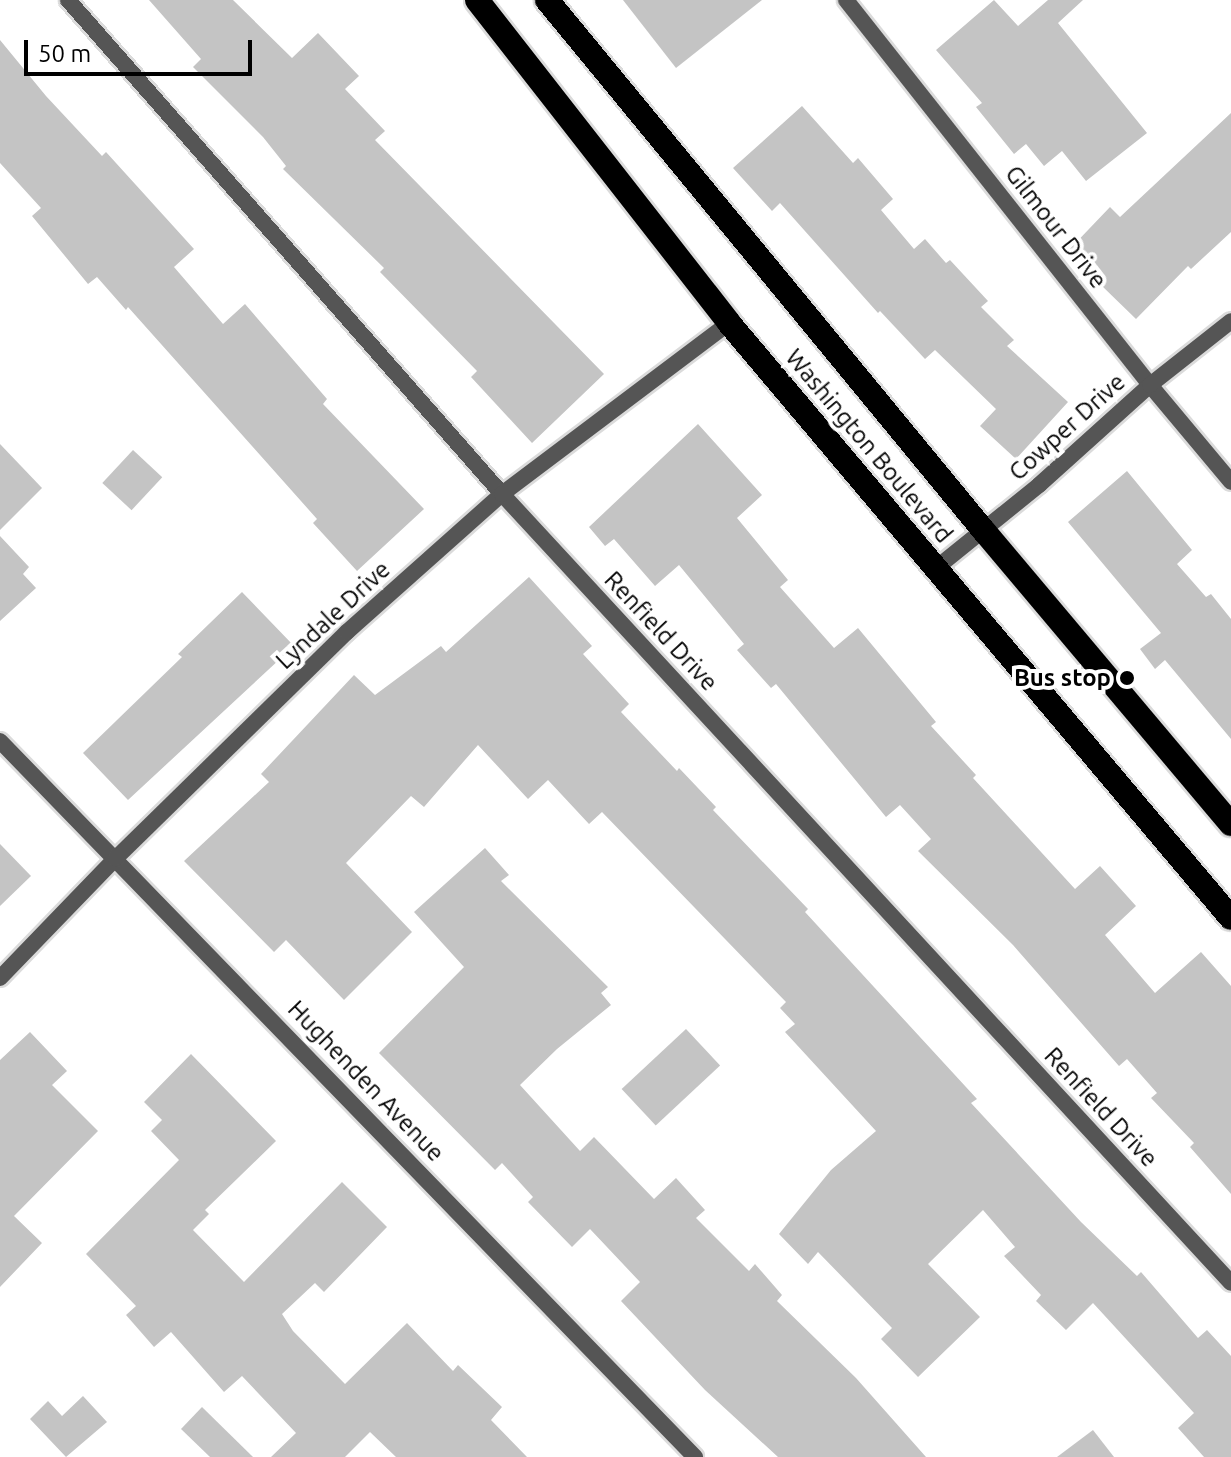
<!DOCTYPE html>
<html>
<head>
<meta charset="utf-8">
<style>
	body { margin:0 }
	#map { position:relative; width:1231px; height:1457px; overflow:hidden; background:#fff; font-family:Ubuntu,sans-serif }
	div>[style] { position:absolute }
	.building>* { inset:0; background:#c4c4c4; transform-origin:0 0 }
	.roads { filter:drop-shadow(2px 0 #dbdbdb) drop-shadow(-2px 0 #dbdbdb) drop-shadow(0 2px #dbdbdb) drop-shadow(0 -2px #dbdbdb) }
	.street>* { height:16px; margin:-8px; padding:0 8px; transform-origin:8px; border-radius:8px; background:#555 }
	.highway>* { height:24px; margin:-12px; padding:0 12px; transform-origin:12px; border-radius:12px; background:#000 }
	.dots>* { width:22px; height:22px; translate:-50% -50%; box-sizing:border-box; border:4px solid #fff; border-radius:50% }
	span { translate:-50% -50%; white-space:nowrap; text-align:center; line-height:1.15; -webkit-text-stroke:8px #fff; paint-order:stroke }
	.street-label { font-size:24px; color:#000 }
	.poi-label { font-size:24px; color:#000; font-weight:700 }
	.right { translate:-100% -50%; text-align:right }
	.scale { position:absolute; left:24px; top:40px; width:228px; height:36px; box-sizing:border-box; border:4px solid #000; border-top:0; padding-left:10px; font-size:24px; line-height:28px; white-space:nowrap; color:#000; -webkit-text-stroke:6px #fff; paint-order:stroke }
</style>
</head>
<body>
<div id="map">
	<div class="building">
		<i style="clip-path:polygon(149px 0,233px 0,292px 58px,318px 33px,359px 76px,345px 89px,385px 131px,375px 140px,604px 374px,532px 443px,471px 377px,477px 371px,380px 272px,384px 268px,283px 169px,286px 166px,263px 137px,193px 67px,201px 59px)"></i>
		<i style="clip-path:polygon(623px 0,762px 0,676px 68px)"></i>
		<i style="clip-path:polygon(994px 0,1018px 26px,1048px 0,1083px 0,1058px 23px,1147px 133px,1086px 181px,1062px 151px,1044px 166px,1026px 144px,1014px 154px,976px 107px,982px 103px,936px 50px)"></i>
		<i style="clip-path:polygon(0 40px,46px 96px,102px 156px,106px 152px,194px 249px,174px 267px,223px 324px,245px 304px,327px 399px,323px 404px,424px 509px,357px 571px,313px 523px,317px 519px,128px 307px,126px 310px,97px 277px,88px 284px,32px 216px,41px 208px,0 163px)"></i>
		<i style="clip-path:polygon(802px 106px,853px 163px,858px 158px,893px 199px,881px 210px,914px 249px,925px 239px,946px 263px,950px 260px,988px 301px,981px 307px,1014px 340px,1007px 346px,1068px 402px,1016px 459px,980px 426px,996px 409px,935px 350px,925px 359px,880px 311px,878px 313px,780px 203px,772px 211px,733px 168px)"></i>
		<i style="clip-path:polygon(1231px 113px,1231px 232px,1191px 269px,1188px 266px,1136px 319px,1067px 252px,1110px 207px,1120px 217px)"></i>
		<i style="clip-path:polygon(698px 424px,762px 495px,737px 518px,788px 580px,780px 587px,834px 648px,858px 628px,936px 722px,931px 726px,976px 775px,973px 778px,1075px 889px,1100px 866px,1136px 906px,1105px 935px,1155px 993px,1201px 952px,1231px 986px,1231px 1194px,1190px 1147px,1194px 1143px,1151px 1098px,1157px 1093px,1127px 1059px,1119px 1066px,1013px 945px,918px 851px,931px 839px,900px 805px,886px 817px,776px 684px,771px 688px,737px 650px,744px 644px,679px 565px,655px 586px,614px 539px,605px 546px,589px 527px)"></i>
		<i style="clip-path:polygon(0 444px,42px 488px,0 530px)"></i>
		<i style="left:133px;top:450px;width:40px;height:45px;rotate:43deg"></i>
		<i style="clip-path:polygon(1127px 471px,1192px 550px,1177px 564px,1206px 597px,1211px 594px,1231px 619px,1231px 739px,1165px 660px,1155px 669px,1140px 649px,1161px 633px,1068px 522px)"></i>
		<i style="clip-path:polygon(0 536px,29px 567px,23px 574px,36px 588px,0 621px)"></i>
		<i style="clip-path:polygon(529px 577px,592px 646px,583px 654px,629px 704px,621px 712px,677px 771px,679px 768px,716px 807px,713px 810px,808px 909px,805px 912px,977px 1099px,971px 1103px,1081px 1222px,1137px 1276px,1141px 1272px,1198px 1338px,1207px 1330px,1231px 1356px,1231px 1457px,1204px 1457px,1178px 1428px,1194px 1413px,1093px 1303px,1066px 1330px,1036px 1301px,1041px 1295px,1004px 1256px,1015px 1247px,983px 1210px,928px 1264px,980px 1317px,918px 1377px,881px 1339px,892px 1328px,818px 1252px,808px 1264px,779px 1234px,831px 1170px,876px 1131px,785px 1032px,795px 1024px,780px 1008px,786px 1002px,602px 812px,589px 824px,548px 780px,528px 799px,478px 745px,424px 807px,411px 796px,346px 863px,412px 932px,344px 1000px,286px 940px,274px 952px,184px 861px,269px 782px,261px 774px,354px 675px,375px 695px,441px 646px,446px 652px)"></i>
		<i style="clip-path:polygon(242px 592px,294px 646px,128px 800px,83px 753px,182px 657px,178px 654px)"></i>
		<i style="clip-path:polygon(0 844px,31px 876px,0 906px)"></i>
		<i style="clip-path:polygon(485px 848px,509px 875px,501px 881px,608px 987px,601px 993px,611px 1005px,557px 1049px,520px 1085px,580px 1151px,594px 1137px,654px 1199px,676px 1178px,705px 1210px,696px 1218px,749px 1271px,755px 1264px,782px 1295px,777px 1301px,856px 1378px,926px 1457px,778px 1457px,705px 1390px,621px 1301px,640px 1282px,590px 1229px,572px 1247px,528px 1202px,533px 1197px,502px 1163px,495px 1170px,379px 1053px,464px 967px,414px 912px)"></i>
		<i style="left:686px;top:1029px;width:50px;height:88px;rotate:47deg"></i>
		<i style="clip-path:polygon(30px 1032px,67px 1071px,52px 1085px,98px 1131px,14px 1216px,42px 1243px,0 1287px,0 1060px)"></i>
		<i style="clip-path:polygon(191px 1054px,276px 1141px,205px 1210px,209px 1214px,193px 1230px,244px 1282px,342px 1182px,387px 1227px,324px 1292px,315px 1283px,282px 1314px,293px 1331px,345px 1384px,407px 1323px,453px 1371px,458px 1365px,502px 1407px,491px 1420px,527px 1457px,396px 1457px,370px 1432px,345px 1457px,271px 1457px,296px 1433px,242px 1376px,224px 1392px,171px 1332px,154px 1347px,126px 1315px,136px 1306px,86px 1254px,179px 1160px,151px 1131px,162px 1120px,144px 1102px)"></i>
		<i style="clip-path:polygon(83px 1396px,107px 1422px,66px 1457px,30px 1419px,48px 1401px,62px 1416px)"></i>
		<i style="clip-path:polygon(202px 1407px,253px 1457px,210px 1457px,181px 1429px)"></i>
		<i style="clip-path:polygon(1093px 1430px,1114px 1457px,1057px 1457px)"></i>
	</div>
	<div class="roads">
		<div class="street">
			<i style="left:68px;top:0;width:658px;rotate:48.7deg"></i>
			<i style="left:502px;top:494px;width:1074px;rotate:47.26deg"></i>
			<i style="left:846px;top:0;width:491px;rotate:51.7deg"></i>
			<i style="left:1150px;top:385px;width:126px;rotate:50.1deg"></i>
			<i style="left:935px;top:569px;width:134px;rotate:-38.9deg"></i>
			<i style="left:1039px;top:485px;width:149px;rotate:-42deg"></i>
			<i style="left:1150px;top:385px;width:103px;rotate:-38.3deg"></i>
			<i style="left:0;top:741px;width:998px;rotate:45.85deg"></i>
			<i style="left:0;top:978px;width:167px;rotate:-46deg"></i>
			<i style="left:116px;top:858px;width:323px;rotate:-44.4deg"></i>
			<i style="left:347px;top:632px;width:208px;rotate:-41.7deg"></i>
			<i style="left:502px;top:494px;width:284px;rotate:-37deg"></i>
		</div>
		<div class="highway">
			<i style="left:477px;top:0;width:410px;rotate:52deg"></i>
			<i style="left:729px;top:323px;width:778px;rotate:49.85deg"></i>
			<i style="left:547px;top:0;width:688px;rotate:50.55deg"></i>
			<i style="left:984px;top:531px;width:383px;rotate:49.9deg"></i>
		</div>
	</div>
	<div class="dots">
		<i style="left:1127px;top:678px;background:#000"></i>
	</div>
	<div class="street-label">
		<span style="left:1056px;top:227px;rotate:52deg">Gilmour Drive</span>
		<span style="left:1067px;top:427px;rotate:-42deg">Cowper Drive</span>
		<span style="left:869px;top:446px;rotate:50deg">Washington Boulevard</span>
		<span style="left:333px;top:615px;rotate:-43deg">Lyndale Drive</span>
		<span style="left:661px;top:631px;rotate:47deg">Renfield Drive</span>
		<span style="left:366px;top:1081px;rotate:46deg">Hughenden Avenue</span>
		<span style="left:1101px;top:1107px;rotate:47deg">Renfield Drive</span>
	</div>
	<div class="poi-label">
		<span class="right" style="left:1111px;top:678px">Bus stop</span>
	</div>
	<div class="scale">50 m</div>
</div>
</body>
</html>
